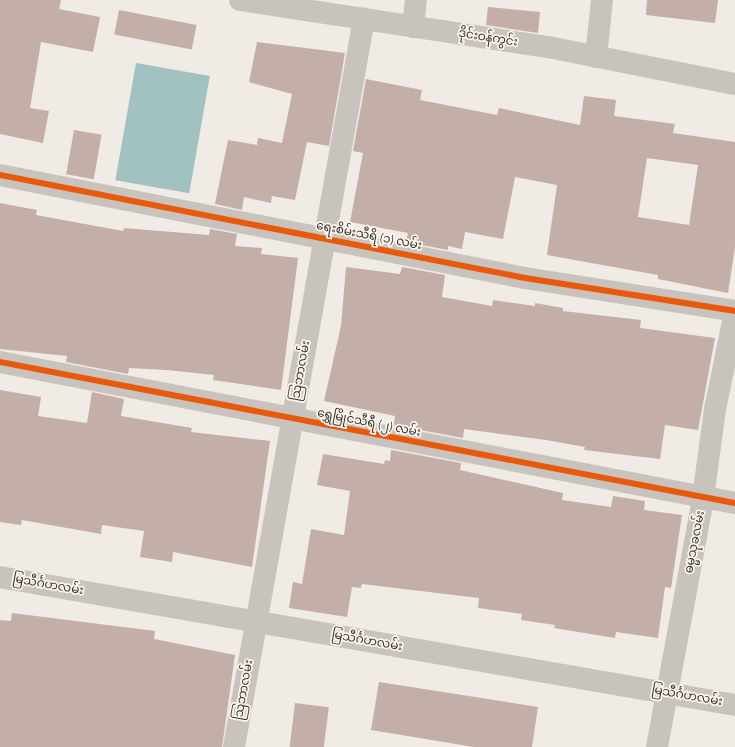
<!DOCTYPE html>
<html>
<head>
<meta charset="utf-8">
<style>
	body { margin:0 }
	#map { position:relative; width:735px; height:747px; overflow:hidden; background:#f0ebe5; font-family:"Source Sans 3","Noto Sans Myanmar",sans-serif }
	div>[style] { position:absolute }
	.water>* { inset:0; background:#a1c2c1; transform-origin:0 0 }
	.building>* { inset:0; background:#c3afa7; transform-origin:0 0 }
	.minor>* { height:22px; margin:-11px; padding:0 11px; transform-origin:11px; border-radius:11px; background:#c9c3be }
	.tertiary>* { height:22px; margin:-11px; padding:0 11px; transform-origin:11px; border-radius:11px; background:#c9c3be }
	.cycleway>* { height:6px; margin:-3px; padding:0 3px; transform-origin:3px; border-radius:3px; background:#e8590c }
	span { translate:-50% -50%; white-space:nowrap; text-align:center; line-height:1.15; -webkit-text-stroke:3.5px #fbf5ee; paint-order:stroke }
	.street-label { font-size:12px; color:#3b302b }
</style>
</head>
<body>
<div id="map">
	<div class="water">
		<i style="left:136px;top:63px;width:75px;height:119px;rotate:10deg"></i>
	</div>
	<div class="building">
		<i style="clip-path:polygon(0 0,61px 0,59px 9px,100px 17px,93px 52px,41px 42px,30px 108px,49px 111px,43px 143px,0 134px)"></i>
		<i style="clip-path:polygon(647px 0,718px 0,715px 23px,646px 15px)"></i>
		<i style="clip-path:polygon(488px 7px,540px 12px,538px 33px,486px 25px)"></i>
		<i style="left:119px;top:10px;width:79px;height:25px;rotate:11deg"></i>
		<i style="clip-path:polygon(257px 42px,345px 53px,329px 146px,307px 142px,295px 200px,272px 196px,271px 203px,244px 197px,242px 210px,215px 204px,228px 140px,257px 145px,258px 138px,282px 143px,292px 94px,249px 82px)"></i>
		<i style="clip-path:polygon(evenodd,366px 79px,422px 90px,420px 100px,497px 115px,499px 108px,580px 125px,584px 96px,616px 100px,614px 116px,675px 124px,673px 133px,735px 142px,735px 247px,728px 293px,658px 279px,658px 275px,547px 255px,557px 185px,515px 177px,503px 239px,465px 232px,462px 249px,448px 246px,448px 250px,406px 242px,408px 233px,350px 222px,363px 153px,353px 151px,366px 79px,647px 158px,698px 165px,689px 225px,638px 217px,647px 158px)"></i>
		<i style="left:74px;top:130px;width:28px;height:45px;rotate:10deg"></i>
		<i style="clip-path:polygon(0 203px,37px 210px,36px 215px,123px 231px,124px 228px,209px 235px,210px 229px,237px 234px,235px 246px,262px 248px,261px 254px,298px 258px,281px 390px,213px 380px,214px 375px,167px 370px,129px 368px,128px 374px,66px 362px,67px 356px,0 349px)"></i>
		<i style="clip-path:polygon(346px 267px,400px 274px,402px 267px,445px 275px,442px 297px,492px 306px,493px 300px,535px 306px,535px 303px,563px 308px,563px 311px,641px 320px,640px 328px,715px 338px,698px 430px,665px 425px,660px 459px,584px 450px,585px 447px,546px 440px,464px 429px,463px 438px,394px 425px,395px 416px,324px 401px,341px 326px)"></i>
		<i style="clip-path:polygon(0 390px,41px 397px,38px 416px,87px 423px,92px 392px,124px 399px,121px 416px,192px 428px,191px 432px,270px 441px,252px 567px,173px 552px,172px 562px,140px 557px,144px 531px,102px 525px,101px 534px,22px 520px,21px 525px,0 522px)"></i>
		<i style="clip-path:polygon(391px 450px,461px 463px,460px 470px,563px 493px,562px 500px,611px 507px,613px 496px,645px 501px,644px 510px,682px 515px,671px 588px,665px 587px,658px 638px,616px 632px,615px 638px,554px 628px,555px 625px,521px 620px,522px 614px,478px 608px,479px 598px,362px 584px,361px 588px,352px 587px,347px 617px,289px 608px,293px 582px,302px 584px,311px 529px,344px 535px,350px 491px,317px 485px,323px 454px,384px 464px,385px 460px,390px 461px)"></i>
		<i style="clip-path:polygon(12px 613px,155px 631px,154px 639px,235px 655px,222px 747px,0 747px,0 620px,11px 621px)"></i>
		<i style="clip-path:polygon(379px 682px,538px 707px,532px 747px,474px 747px,371px 730px)"></i>
		<i style="left:295px;top:703px;width:34px;height:44px;rotate:7deg"></i>
	</div>
	<div class="minor">
		<i style="left:413px;top:27px;width:27px;rotate:-84deg"></i>
		<i style="left:596px;top:57px;width:57px;rotate:-84deg"></i>
		<i style="left:0;top:175px;width:535px;rotate:11.1deg"></i>
		<i style="left:525px;top:278px;width:213px;rotate:8.9deg"></i>
		<i style="left:0;top:362px;width:748px;rotate:10.86deg"></i>
		<i style="left:0;top:577px;width:746px;rotate:9.88deg"></i>
		<i style="left:234px;top:747px;width:740px;rotate:-79.88deg"></i>
		<i style="left:657px;top:747px;width:253px;rotate:-79.5deg"></i>
		<i style="left:703px;top:498px;width:90px;rotate:-82.3deg"></i>
		<i style="left:715px;top:409px;width:99px;rotate:-78.3deg"></i>
	</div>
	<div class="tertiary">
		<i style="left:240px;top:0;width:312px;rotate:8.7deg"></i>
		<i style="left:548px;top:47px;width:191px;rotate:11.2deg"></i>
	</div>
	<div class="cycleway">
		<i style="left:0;top:175px;width:535px;rotate:11.1deg"></i>
		<i style="left:525px;top:278px;width:213px;rotate:8.9deg"></i>
		<i style="left:0;top:362px;width:748px;rotate:10.86deg"></i>
	</div>
	<div class="street-label">
		<span style="left:488px;top:38px;rotate:9deg">ဒိုင်းဝန်ကွင်း</span>
		<span style="left:369px;top:236px;rotate:11deg">ရေးစိမ်းသီရိ (၁) လမ်း</span>
		<span style="left:301px;top:371px;rotate:-80deg">သြဘာလမ်း</span>
		<span style="left:369px;top:423px;rotate:11deg">ရွှေမြိုင်သီရီ (၂) လမ်း</span>
		<span style="left:695px;top:542px;rotate:-79deg">ဓမ္မသုခလမ်း</span>
		<span style="left:48px;top:585px;rotate:10deg">မြသီင်္ဂဟလမ်း</span>
		<span style="left:367px;top:641px;rotate:10deg">မြသီင်္ဂဟလမ်း</span>
		<span style="left:244px;top:690px;rotate:-80deg">သြဘာလမ်း</span>
		<span style="left:687px;top:696px;rotate:10deg">မြသီင်္ဂဟလမ်း</span>
	</div>
</div>
</body>
</html>
